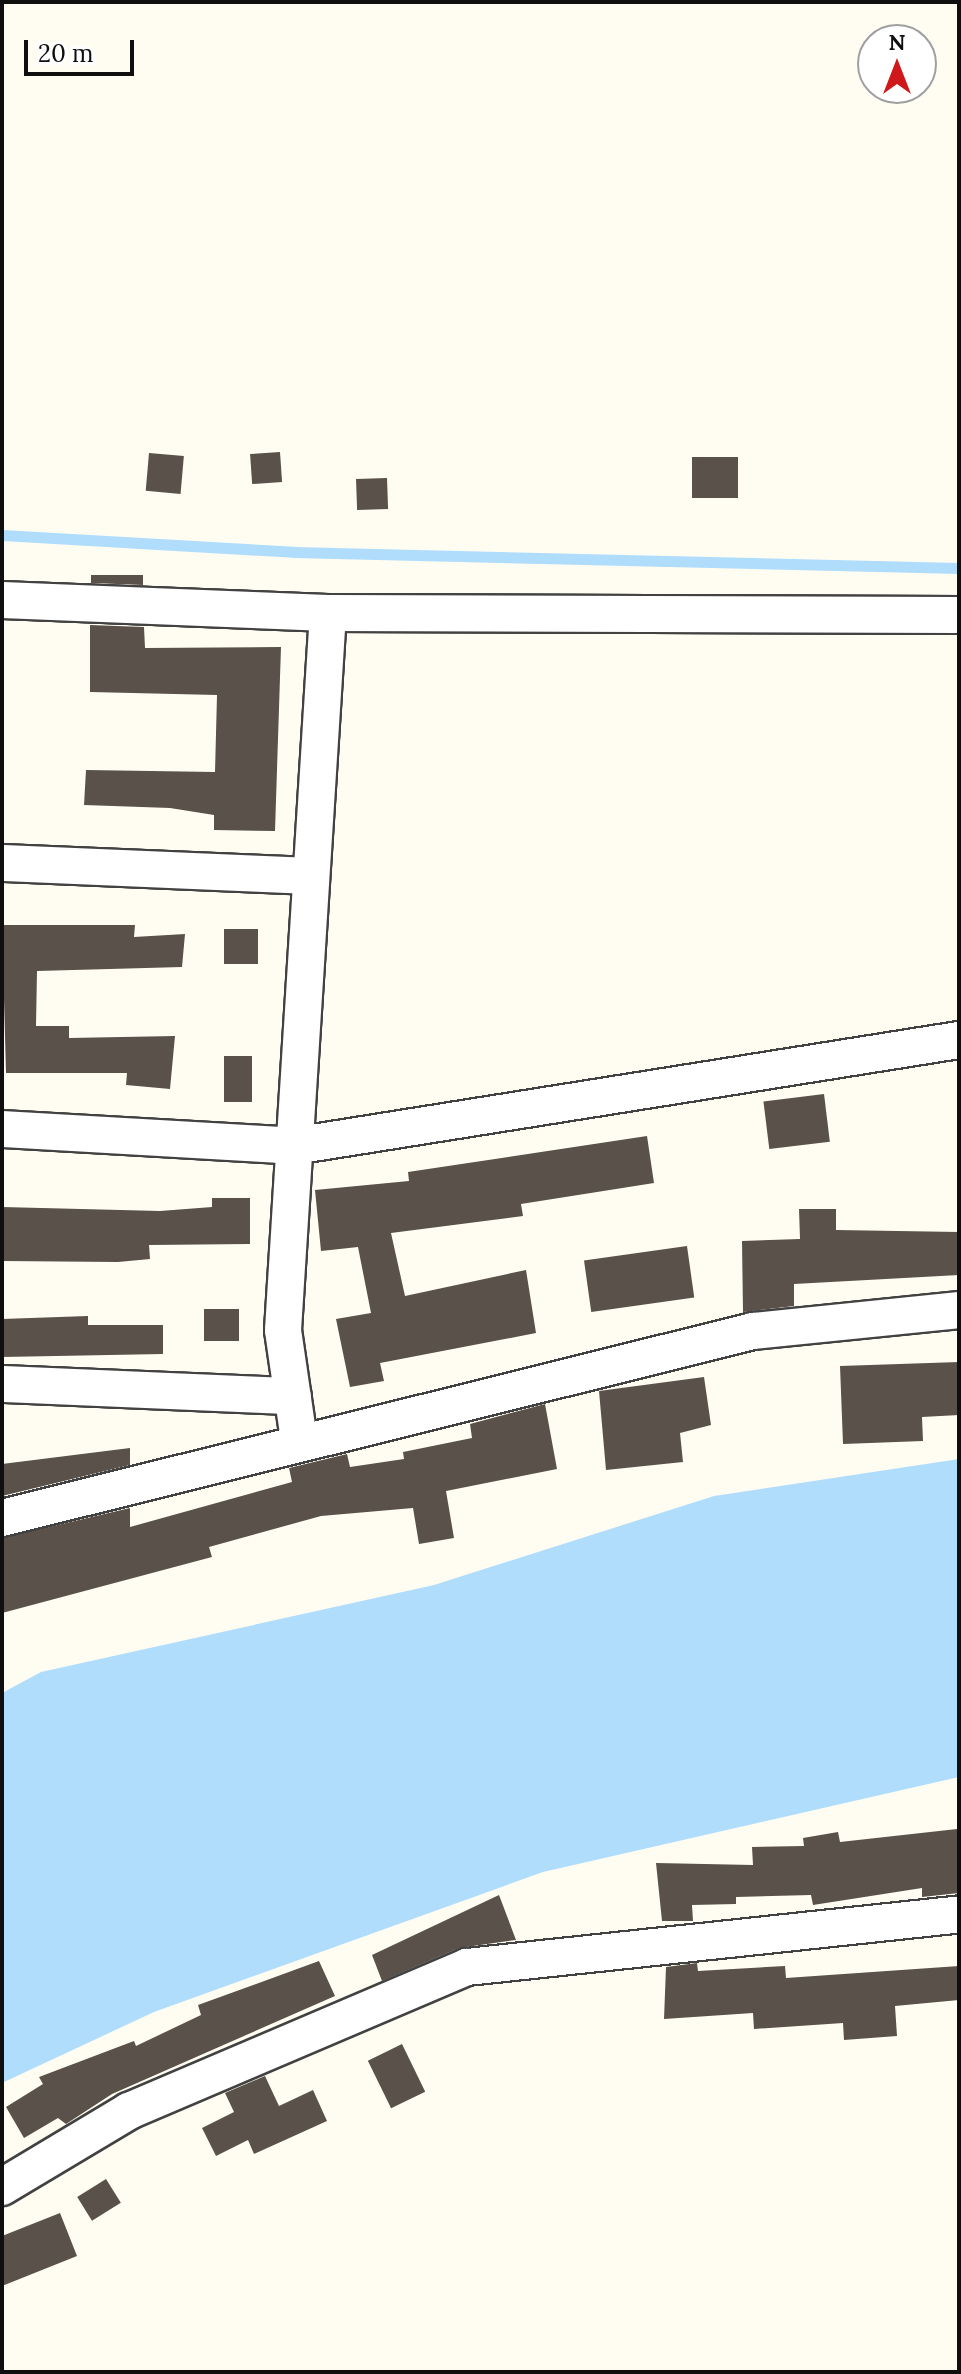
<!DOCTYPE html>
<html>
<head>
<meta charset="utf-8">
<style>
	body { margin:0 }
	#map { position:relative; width:961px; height:2374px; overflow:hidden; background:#fffdf2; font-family:Lora,serif }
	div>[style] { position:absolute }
	.water>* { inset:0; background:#b1ddfc }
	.stream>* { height:11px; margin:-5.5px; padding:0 5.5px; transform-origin:5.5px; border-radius:5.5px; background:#b1ddfc }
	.building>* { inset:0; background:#59514a; transform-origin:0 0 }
	.roads { filter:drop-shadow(2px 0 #424242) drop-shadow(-2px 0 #424242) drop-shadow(0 2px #424242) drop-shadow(0 -2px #424242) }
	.minor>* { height:36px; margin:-18px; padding:0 18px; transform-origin:18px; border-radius:18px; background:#fff }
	span { translate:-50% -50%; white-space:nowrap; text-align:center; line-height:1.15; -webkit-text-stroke:8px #fff; paint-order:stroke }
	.frame { position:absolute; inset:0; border:4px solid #0f0f0f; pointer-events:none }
	.north { position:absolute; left:857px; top:24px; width:80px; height:80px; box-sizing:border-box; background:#fff; border:2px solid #9f9f9f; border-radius:50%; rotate:0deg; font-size:22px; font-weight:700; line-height:32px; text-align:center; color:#0f0f0f }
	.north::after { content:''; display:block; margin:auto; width:28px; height:36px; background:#ce181a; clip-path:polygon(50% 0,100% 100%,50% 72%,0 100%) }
	.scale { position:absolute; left:24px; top:40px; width:110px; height:36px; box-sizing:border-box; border:4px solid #0f0f0f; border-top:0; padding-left:10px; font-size:24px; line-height:28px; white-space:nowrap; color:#0f0f0f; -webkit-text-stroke:6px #fff; paint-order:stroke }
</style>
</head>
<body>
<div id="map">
	<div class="water">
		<i style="clip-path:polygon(959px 1459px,959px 1777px,543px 1872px,154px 2012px,2px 2083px,2px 1693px,41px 1672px,434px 1585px,714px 1496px)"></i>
	</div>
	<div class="stream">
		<i style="left:2px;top:535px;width:292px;rotate:3.3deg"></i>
		<i style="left:294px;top:552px;width:665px;rotate:1.38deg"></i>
	</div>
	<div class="building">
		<i style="left:280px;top:452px;width:30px;height:30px;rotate:86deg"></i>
		<i style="left:149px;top:453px;width:35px;height:38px;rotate:5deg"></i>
		<i style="left:692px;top:457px;width:46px;height:41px"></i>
		<i style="left:387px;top:478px;width:31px;height:31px;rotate:88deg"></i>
		<i style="clip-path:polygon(91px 575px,143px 575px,143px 585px,91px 583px)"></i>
		<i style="clip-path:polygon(90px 625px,144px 627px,145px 648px,281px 647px,275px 831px,214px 830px,214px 815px,170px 808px,84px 805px,86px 770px,215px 772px,217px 695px,90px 692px)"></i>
		<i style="clip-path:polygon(2px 925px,135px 925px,134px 937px,185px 934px,182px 967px,37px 971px,36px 1026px,69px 1026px,69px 1038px,175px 1036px,170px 1089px,126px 1085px,127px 1073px,6px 1073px)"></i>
		<i style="left:224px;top:929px;width:34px;height:35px"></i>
		<i style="left:224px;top:1056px;width:28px;height:46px"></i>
		<i style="left:824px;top:1094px;width:48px;height:61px;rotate:83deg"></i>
		<i style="clip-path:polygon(647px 1136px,654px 1183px,521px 1204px,523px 1216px,391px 1233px,405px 1296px,526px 1270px,536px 1333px,380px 1363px,384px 1381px,350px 1387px,336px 1319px,371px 1313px,358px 1247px,321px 1251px,315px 1190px,409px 1181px,408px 1172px)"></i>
		<i style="clip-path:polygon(212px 1198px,250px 1198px,250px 1244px,149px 1245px,150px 1259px,118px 1262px,2px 1261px,2px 1207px,160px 1211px,212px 1207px)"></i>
		<i style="clip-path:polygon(799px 1209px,836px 1209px,836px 1230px,959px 1232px,959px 1275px,794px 1284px,794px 1306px,743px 1312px,742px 1241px,800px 1239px)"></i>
		<i style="left:687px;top:1246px;width:52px;height:104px;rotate:82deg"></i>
		<i style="left:239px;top:1309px;width:32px;height:35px;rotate:90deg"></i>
		<i style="clip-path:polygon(88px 1316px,88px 1325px,163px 1325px,163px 1354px,2px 1357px,2px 1319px)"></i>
		<i style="clip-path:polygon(959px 1362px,959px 1415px,922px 1417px,923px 1441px,843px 1444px,840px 1366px)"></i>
		<i style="clip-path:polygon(704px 1377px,711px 1425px,680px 1433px,683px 1462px,606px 1470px,599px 1391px)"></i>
		<i style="clip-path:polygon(545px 1404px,557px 1469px,446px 1491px,454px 1538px,419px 1544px,413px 1508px,321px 1516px,209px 1547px,212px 1557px,2px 1613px,2px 1538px,130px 1508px,130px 1527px,292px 1482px,289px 1468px,347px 1454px,350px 1467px,404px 1459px,403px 1452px,472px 1438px,470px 1424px)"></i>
		<i style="clip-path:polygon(130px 1448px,130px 1465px,2px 1496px,2px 1464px)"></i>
		<i style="clip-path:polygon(957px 1829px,959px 1893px,922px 1897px,922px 1888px,813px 1905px,811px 1895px,736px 1897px,736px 1904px,692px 1905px,693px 1921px,662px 1921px,656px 1863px,753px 1865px,752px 1847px,804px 1846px,803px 1838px,838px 1832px,840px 1842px)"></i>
		<i style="clip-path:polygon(499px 1895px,516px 1940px,459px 1948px,382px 1981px,372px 1955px)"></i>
		<i style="clip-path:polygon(319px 1961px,335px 1996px,112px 2094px,66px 2124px,58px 2118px,24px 2138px,6px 2107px,43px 2084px,39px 2077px,134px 2041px,136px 2046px,201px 2015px,198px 2005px)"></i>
		<i style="clip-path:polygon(697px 1963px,698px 1971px,785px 1966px,786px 1978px,959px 1966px,959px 2000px,895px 2006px,897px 2036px,844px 2040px,843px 2023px,754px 2029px,753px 2013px,664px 2019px,666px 1967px)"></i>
		<i style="left:402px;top:2044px;width:53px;height:38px;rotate:64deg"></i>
		<i style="clip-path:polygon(265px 2076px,279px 2106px,313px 2090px,327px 2121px,254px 2154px,248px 2140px,216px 2156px,202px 2128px,234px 2112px,225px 2093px)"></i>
		<i style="left:106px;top:2179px;width:28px;height:34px;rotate:58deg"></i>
		<i style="clip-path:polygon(60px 2213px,77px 2256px,2px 2286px,2px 2236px)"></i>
	</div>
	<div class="roads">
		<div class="minor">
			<i style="left:2px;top:600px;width:326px;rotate:2.3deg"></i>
			<i style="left:328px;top:613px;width:631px;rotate:0.18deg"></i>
			<i style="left:2px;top:863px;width:309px;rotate:2.4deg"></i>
			<i style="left:2px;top:1129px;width:292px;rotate:3.3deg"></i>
			<i style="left:294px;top:1146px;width:673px;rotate:-9.06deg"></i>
			<i style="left:2px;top:1384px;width:291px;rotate:2.4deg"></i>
			<i style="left:299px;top:1440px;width:111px;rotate:-98.3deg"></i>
			<i style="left:283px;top:1330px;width:718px;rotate:-86.41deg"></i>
			<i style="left:2px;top:1518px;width:774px;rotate:-13.98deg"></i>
			<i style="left:753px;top:1331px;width:207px;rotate:-5.8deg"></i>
			<i style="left:2px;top:2187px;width:148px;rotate:-30.9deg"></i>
			<i style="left:129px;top:2111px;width:367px;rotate:-23.1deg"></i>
			<i style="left:467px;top:1967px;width:495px;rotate:-6.1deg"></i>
		</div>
	</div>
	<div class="frame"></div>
	<div class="north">N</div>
	<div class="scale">20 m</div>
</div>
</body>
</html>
